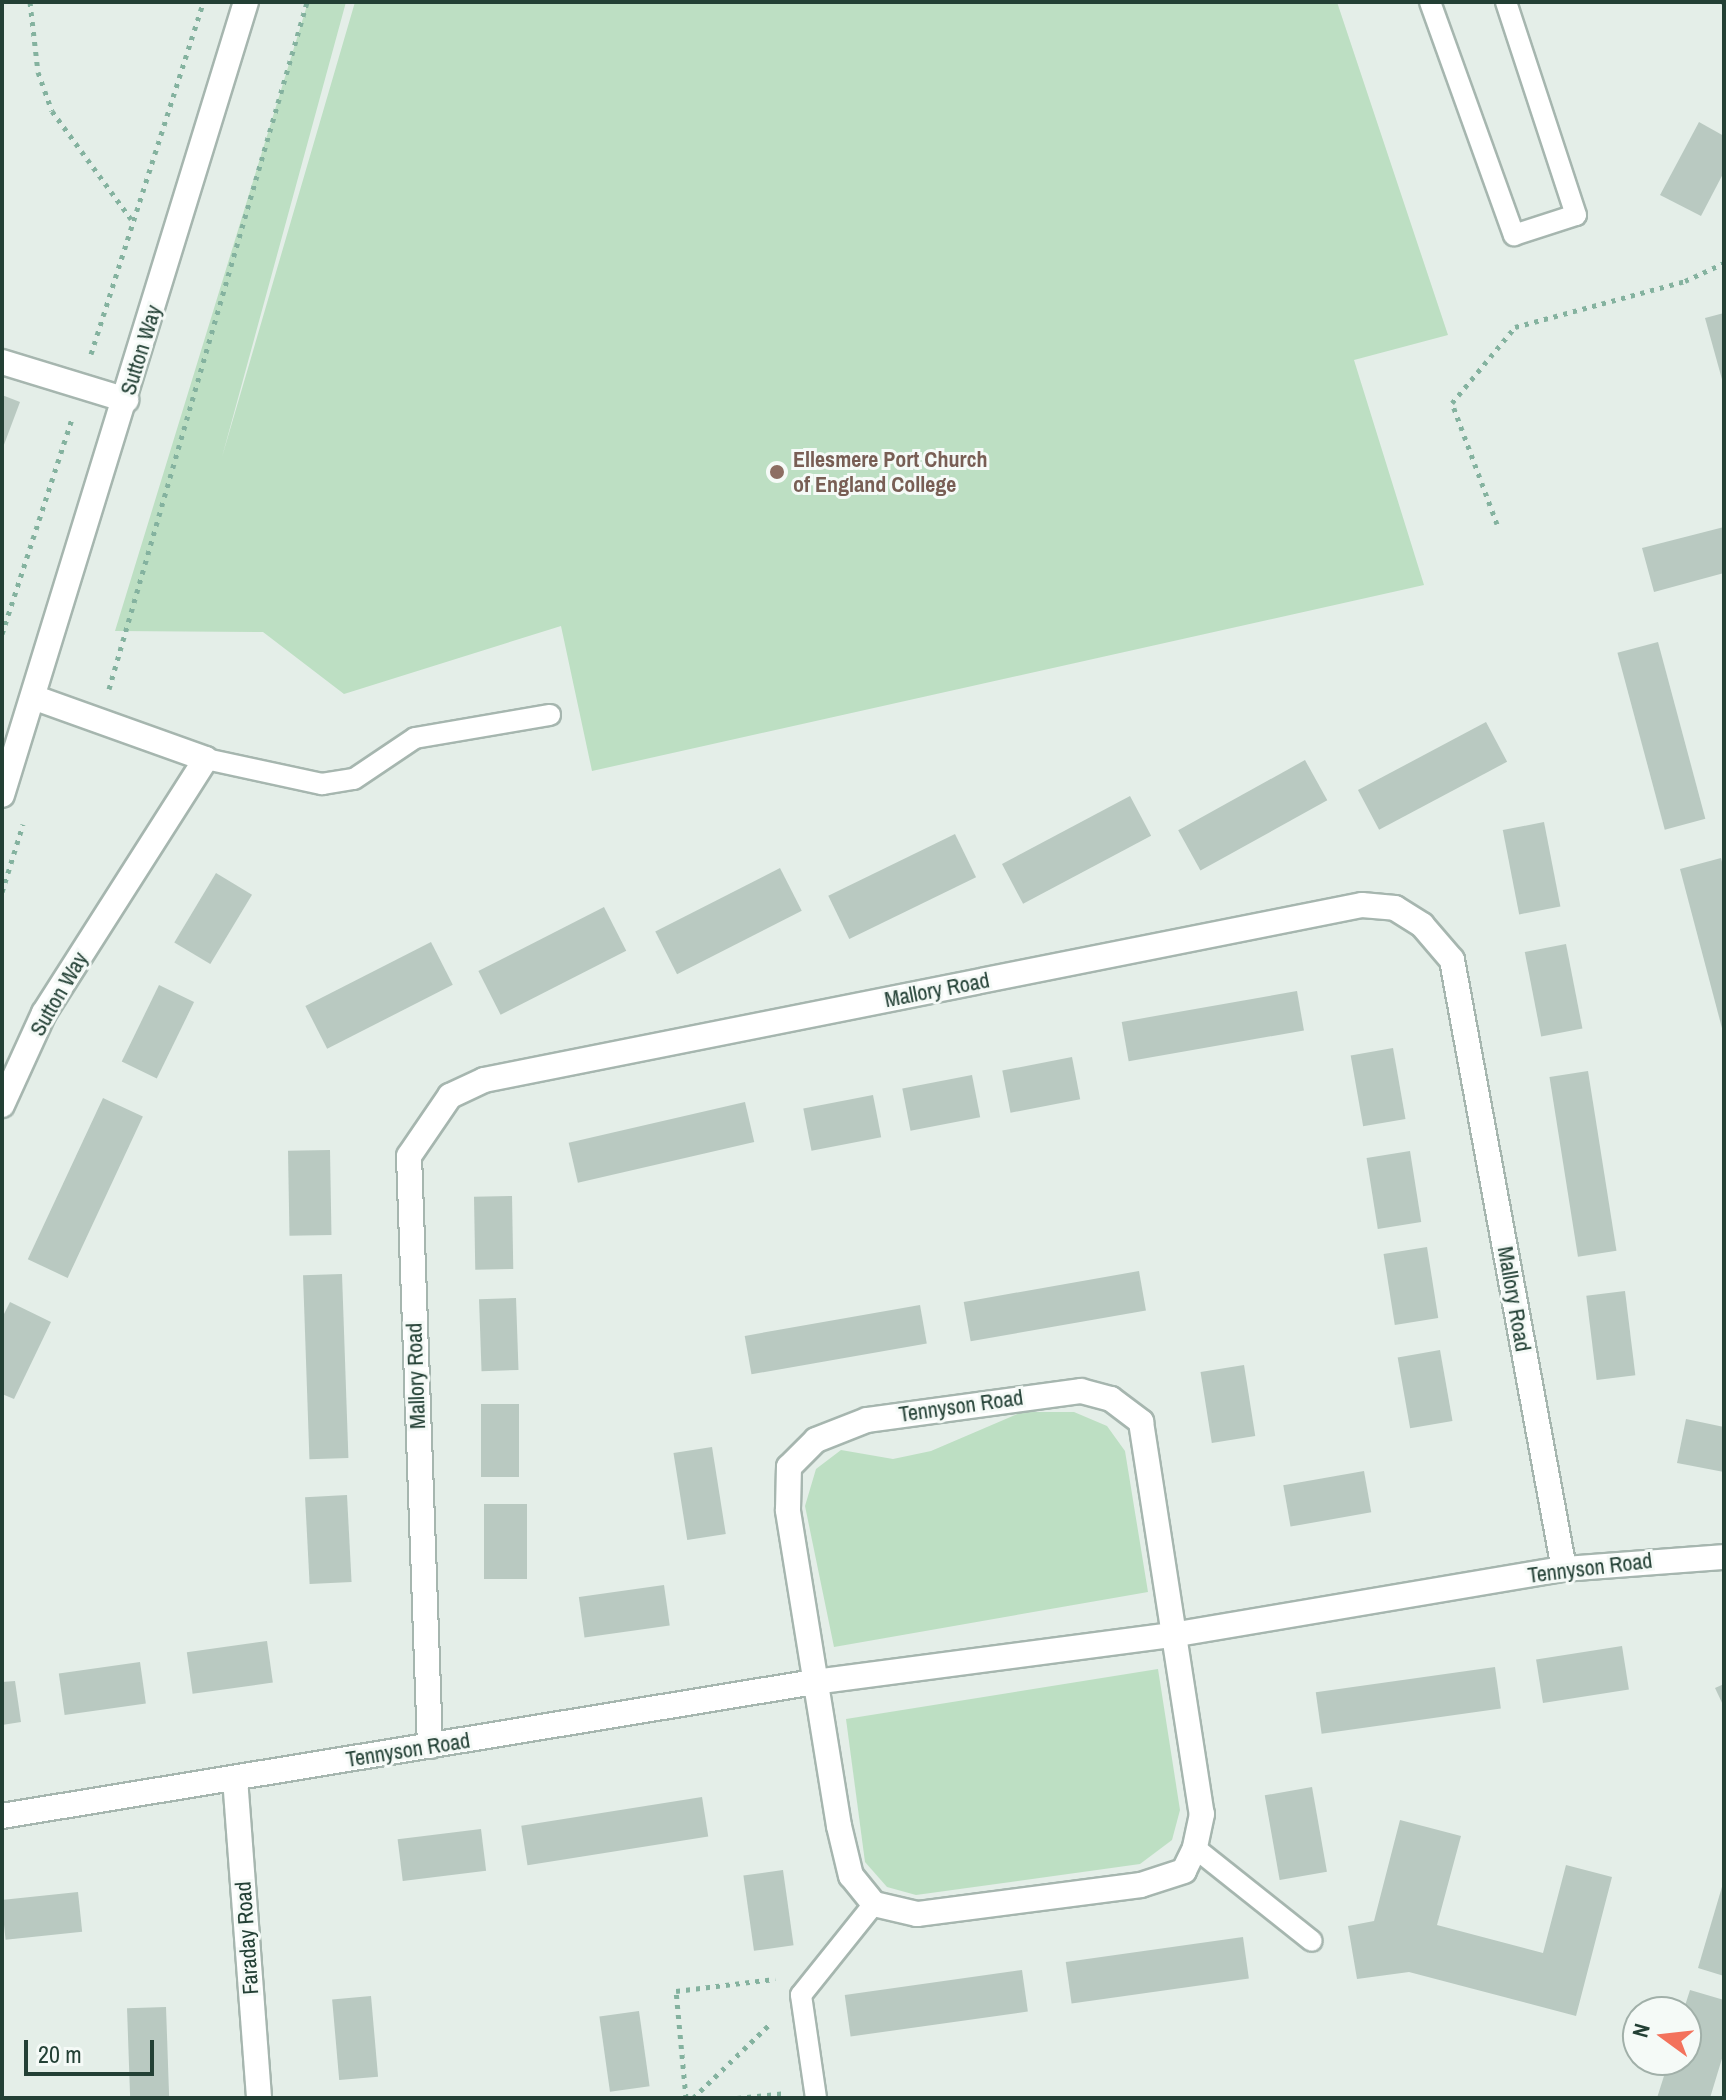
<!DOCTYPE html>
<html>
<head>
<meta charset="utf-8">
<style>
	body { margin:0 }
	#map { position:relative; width:1726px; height:2100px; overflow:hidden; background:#e4eee8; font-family:"Archivo Narrow",sans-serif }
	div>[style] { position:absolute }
	.green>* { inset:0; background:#bddfc3 }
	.building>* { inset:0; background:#b9c9c1; transform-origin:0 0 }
	.path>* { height:5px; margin-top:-2.5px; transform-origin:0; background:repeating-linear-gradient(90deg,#84b29f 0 4px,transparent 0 10px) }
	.roads { filter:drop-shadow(2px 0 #a6b6af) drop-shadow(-2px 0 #a6b6af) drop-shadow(0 2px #a6b6af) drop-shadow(0 -2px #a6b6af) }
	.service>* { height:20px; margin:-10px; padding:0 10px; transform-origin:10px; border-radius:10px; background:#fff }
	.minor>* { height:24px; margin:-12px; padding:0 12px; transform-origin:12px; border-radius:12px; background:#fff }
	.secondary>* { height:24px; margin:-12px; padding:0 12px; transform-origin:12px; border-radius:12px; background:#fff }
	.dots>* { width:22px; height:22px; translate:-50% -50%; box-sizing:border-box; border:4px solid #f5faf7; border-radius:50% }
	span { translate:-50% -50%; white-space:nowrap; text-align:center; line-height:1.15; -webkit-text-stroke:6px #f5faf7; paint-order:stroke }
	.street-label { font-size:22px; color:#234035 }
	.education-label { font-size:22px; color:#785e54; font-weight:700 }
	.left { translate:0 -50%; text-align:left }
	.frame { position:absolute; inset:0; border:4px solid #234035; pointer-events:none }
	.north { position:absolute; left:1622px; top:1996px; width:80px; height:80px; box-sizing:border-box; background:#f5faf7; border:2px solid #a1b0a9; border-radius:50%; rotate:285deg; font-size:22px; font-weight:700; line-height:32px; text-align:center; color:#234035 }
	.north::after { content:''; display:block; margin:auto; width:28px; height:36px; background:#f3725c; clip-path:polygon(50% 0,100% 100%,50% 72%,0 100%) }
	.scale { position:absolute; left:24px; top:2040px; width:130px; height:36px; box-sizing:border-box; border:4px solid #234035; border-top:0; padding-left:10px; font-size:24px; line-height:28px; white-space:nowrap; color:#234035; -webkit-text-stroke:6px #f5faf7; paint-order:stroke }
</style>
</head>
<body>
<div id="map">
	<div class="green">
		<i style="clip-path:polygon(308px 2px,346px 2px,222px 457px,355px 2px,1337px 2px,1448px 335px,1354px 360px,1424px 585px,592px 771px,561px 626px,344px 694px,263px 632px,115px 631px)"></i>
		<i style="clip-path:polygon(1022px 1412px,1074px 1412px,1107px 1426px,1125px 1451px,1148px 1592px,834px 1647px,805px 1506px,816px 1469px,841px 1450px,893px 1459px,931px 1451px)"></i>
		<i style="clip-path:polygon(1158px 1669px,1180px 1810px,1172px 1840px,1140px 1864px,916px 1895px,887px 1887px,865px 1862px,846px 1719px)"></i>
	</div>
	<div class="building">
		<i style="clip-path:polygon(1699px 122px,1724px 136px,1724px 172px,1701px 216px,1660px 195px)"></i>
		<i style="clip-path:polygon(1724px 313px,1724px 383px,1723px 383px,1705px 318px)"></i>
		<i style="clip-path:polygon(2px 395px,20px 402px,2px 450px)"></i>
		<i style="clip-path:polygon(1724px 527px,1724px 573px,1654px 592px,1642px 548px)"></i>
		<i style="left:1658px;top:642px;width:183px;height:42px;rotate:75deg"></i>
		<i style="left:1486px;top:722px;width:45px;height:145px;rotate:62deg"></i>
		<i style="left:1305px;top:760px;width:46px;height:145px;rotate:61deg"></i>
		<i style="left:1130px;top:796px;width:45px;height:145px;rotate:62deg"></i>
		<i style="left:1544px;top:822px;width:86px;height:42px;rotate:79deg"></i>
		<i style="left:955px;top:834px;width:48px;height:141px;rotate:64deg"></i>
		<i style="clip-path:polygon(1721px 858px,1724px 870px,1723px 1032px,1680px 869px)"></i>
		<i style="left:780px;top:868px;width:48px;height:140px;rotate:63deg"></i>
		<i style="left:216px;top:873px;width:42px;height:81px;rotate:31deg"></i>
		<i style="left:604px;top:907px;width:49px;height:141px;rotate:63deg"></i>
		<i style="left:431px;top:942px;width:48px;height:141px;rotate:63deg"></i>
		<i style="left:1566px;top:944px;width:86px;height:42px;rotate:79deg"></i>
		<i style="left:159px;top:985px;width:39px;height:85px;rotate:26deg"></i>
		<i style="left:1297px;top:991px;width:40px;height:178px;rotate:80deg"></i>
		<i style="left:1393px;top:1048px;width:72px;height:43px;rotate:80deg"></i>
		<i style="left:1072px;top:1057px;width:43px;height:71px;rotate:79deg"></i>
		<i style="left:1588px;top:1071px;width:182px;height:39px;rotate:81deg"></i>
		<i style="left:972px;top:1075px;width:43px;height:71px;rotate:79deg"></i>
		<i style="left:873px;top:1095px;width:43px;height:71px;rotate:79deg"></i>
		<i style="left:103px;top:1098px;width:44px;height:178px;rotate:25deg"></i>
		<i style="left:745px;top:1102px;width:41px;height:181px;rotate:77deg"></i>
		<i style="left:330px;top:1150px;width:85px;height:42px;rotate:89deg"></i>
		<i style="left:1410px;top:1151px;width:72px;height:44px;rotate:81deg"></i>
		<i style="left:512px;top:1196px;width:73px;height:38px;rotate:89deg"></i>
		<i style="left:1427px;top:1247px;width:72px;height:44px;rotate:81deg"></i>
		<i style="left:1139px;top:1271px;width:40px;height:178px;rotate:80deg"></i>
		<i style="left:342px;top:1274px;width:184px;height:39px;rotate:88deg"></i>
		<i style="left:1625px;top:1291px;width:85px;height:39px;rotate:83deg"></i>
		<i style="left:516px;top:1298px;width:72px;height:37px;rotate:88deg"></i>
		<i style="clip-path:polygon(10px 1302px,51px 1322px,14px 1399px,2px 1394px,2px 1318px)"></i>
		<i style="left:920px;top:1305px;width:39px;height:178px;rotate:80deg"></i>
		<i style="left:1440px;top:1350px;width:72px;height:43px;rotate:80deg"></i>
		<i style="left:1244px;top:1365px;width:72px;height:44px;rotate:81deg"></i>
		<i style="left:481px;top:1404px;width:38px;height:73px"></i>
		<i style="clip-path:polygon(1686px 1419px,1724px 1427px,1724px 1472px,1677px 1463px)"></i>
		<i style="left:712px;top:1447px;width:88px;height:39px;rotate:81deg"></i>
		<i style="left:1364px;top:1471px;width:42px;height:82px;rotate:80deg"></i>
		<i style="left:347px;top:1495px;width:87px;height:42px;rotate:87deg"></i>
		<i style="left:484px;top:1504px;width:43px;height:75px"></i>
		<i style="left:664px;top:1585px;width:41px;height:86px;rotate:82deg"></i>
		<i style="left:267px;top:1641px;width:42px;height:81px;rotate:82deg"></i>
		<i style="left:1622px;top:1646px;width:44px;height:87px;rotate:81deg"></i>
		<i style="left:140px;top:1662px;width:42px;height:82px;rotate:82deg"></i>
		<i style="left:1495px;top:1667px;width:42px;height:181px;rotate:82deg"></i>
		<i style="clip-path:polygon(15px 1681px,21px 1722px,2px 1725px,2px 1682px)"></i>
		<i style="clip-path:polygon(1724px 1684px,1724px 1707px,1715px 1688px)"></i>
		<i style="left:1312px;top:1787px;width:86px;height:48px;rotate:80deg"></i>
		<i style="left:702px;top:1797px;width:40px;height:183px;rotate:81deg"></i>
		<i style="clip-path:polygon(1400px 1820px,1461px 1836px,1437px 1925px,1543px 1953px,1566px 1865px,1612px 1877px,1576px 2016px,1409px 1972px,1357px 1979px,1348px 1926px,1374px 1921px)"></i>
		<i style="left:481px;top:1829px;width:42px;height:84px;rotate:83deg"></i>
		<i style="left:783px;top:1870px;width:76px;height:40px;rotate:82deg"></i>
		<i style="clip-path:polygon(1724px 1880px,1724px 1976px,1698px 1968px)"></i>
		<i style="left:78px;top:1892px;width:40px;height:77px;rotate:84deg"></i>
		<i style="left:1243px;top:1937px;width:42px;height:179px;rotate:82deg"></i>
		<i style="left:1022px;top:1970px;width:42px;height:179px;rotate:82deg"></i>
		<i style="clip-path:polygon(1690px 1990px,1724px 2000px,1724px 2052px,1710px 2098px,1657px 2098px,1669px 2060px,1686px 2060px,1683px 2012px)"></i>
		<i style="left:371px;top:1996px;width:81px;height:39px;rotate:85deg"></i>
		<i style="left:166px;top:2007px;width:91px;height:39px;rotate:88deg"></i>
		<i style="left:639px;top:2011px;width:76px;height:40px;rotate:82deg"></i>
	</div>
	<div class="path">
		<i style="left:30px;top:2px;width:70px;rotate:83.5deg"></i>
		<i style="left:38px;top:72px;width:41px;rotate:70.3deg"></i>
		<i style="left:52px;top:111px;width:134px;rotate:53.8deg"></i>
		<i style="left:1723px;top:2px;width:1px;rotate:45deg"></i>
		<i style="left:91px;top:354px;width:369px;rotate:-72.3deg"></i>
		<i style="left:1497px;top:524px;width:129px;rotate:-110.4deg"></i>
		<i style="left:1452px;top:403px;width:99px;rotate:-50.3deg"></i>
		<i style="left:1515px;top:327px;width:176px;rotate:-15.1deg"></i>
		<i style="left:1685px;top:281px;width:43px;rotate:-24.8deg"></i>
		<i style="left:2px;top:634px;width:227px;rotate:-72deg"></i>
		<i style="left:109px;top:689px;width:715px;rotate:-73.92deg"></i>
		<i style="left:2px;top:892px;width:71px;rotate:-72.8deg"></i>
		<i style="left:686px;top:2098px;width:107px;rotate:-95.3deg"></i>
		<i style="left:676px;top:1991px;width:100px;rotate:-6.9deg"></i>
		<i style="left:693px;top:2098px;width:108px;rotate:-43.9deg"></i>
		<i style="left:737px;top:2098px;width:49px;rotate:-5.8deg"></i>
	</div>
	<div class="roads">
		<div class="service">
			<i style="left:1430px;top:2px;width:248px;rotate:70.2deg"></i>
			<i style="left:1514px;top:235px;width:65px;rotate:-17.9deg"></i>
			<i style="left:1576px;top:215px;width:224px;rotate:-108.2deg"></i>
			<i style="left:206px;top:759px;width:119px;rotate:12.2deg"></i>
			<i style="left:322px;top:784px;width:32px;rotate:-9deg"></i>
			<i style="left:354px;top:779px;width:73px;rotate:-33.9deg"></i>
			<i style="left:415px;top:738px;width:137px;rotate:-9.7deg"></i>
			<i style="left:1195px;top:1848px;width:149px;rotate:38.5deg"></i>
			<i style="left:816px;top:2098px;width:104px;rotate:-98.3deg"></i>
			<i style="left:801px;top:1995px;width:117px;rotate:-51.3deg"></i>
		</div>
		<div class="minor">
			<i style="left:2px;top:362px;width:130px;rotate:17deg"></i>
			<i style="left:2px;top:1105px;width:101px;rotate:-65.5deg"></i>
			<i style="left:44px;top:1013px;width:301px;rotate:-57.5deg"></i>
			<i style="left:206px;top:759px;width:184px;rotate:-160.3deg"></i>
			<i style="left:1081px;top:1391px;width:31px;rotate:15deg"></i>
			<i style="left:1111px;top:1399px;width:38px;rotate:37deg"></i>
			<i style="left:1141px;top:1422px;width:397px;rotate:81.2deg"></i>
			<i style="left:1202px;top:1814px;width:35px;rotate:102deg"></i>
			<i style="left:1195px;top:1848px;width:25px;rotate:116deg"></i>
			<i style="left:1184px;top:1871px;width:45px;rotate:162deg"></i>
			<i style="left:1141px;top:1885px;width:226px;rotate:172.6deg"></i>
			<i style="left:917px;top:1914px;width:44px;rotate:-166.9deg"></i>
			<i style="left:874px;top:1904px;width:36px;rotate:-129deg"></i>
			<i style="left:851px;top:1876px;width:51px;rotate:-103.5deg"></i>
			<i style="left:839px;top:1826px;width:320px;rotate:-99.2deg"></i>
			<i style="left:788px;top:1510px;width:43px;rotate:-88.7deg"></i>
			<i style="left:789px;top:1467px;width:38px;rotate:-45deg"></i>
			<i style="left:816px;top:1440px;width:55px;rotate:-21.4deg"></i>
			<i style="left:867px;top:1420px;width:216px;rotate:-7.7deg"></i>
			<i style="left:430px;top:1746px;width:590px;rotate:-92.04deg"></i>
			<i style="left:409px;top:1156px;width:73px;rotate:-55.7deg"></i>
			<i style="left:450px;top:1096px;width:38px;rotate:-25deg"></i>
			<i style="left:484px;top:1080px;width:895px;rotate:-11.27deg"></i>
			<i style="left:1362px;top:905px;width:33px;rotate:5deg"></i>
			<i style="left:1395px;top:908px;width:32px;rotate:32deg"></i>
			<i style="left:1422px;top:925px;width:46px;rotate:49.4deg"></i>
			<i style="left:1452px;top:960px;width:619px;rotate:79.58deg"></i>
			<i style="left:235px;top:1778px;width:321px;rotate:85.7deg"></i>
			<i style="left:2px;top:1816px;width:823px;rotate:-9.37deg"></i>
			<i style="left:814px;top:1682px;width:361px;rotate:-7.5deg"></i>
			<i style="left:1172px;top:1635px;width:398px;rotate:-9.6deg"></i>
			<i style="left:1564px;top:1569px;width:160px;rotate:-4.3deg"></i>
		</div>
		<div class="secondary">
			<i style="left:2px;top:795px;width:830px;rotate:-72.9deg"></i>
		</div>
	</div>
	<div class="dots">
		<i style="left:777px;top:472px;background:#8d6e63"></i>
	</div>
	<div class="street-label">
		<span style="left:141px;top:350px;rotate:-73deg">Sutton Way</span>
		<span style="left:937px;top:990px;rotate:-11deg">Mallory Road</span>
		<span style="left:59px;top:994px;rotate:-60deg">Sutton Way</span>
		<span style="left:1514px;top:1299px;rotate:80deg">Mallory Road</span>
		<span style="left:416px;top:1376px;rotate:-92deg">Mallory Road</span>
		<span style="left:961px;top:1406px;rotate:-8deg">Tennyson Road</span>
		<span style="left:1590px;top:1568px;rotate:-7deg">Tennyson Road</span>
		<span style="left:408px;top:1750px;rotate:-9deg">Tennyson Road</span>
		<span style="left:247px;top:1938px;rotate:-94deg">Faraday Road</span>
	</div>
	<div class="education-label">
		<span class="left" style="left:793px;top:472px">Ellesmere Port Church<br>of England College</span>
	</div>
	<div class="frame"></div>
	<div class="north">N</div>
	<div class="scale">20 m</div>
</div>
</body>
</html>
